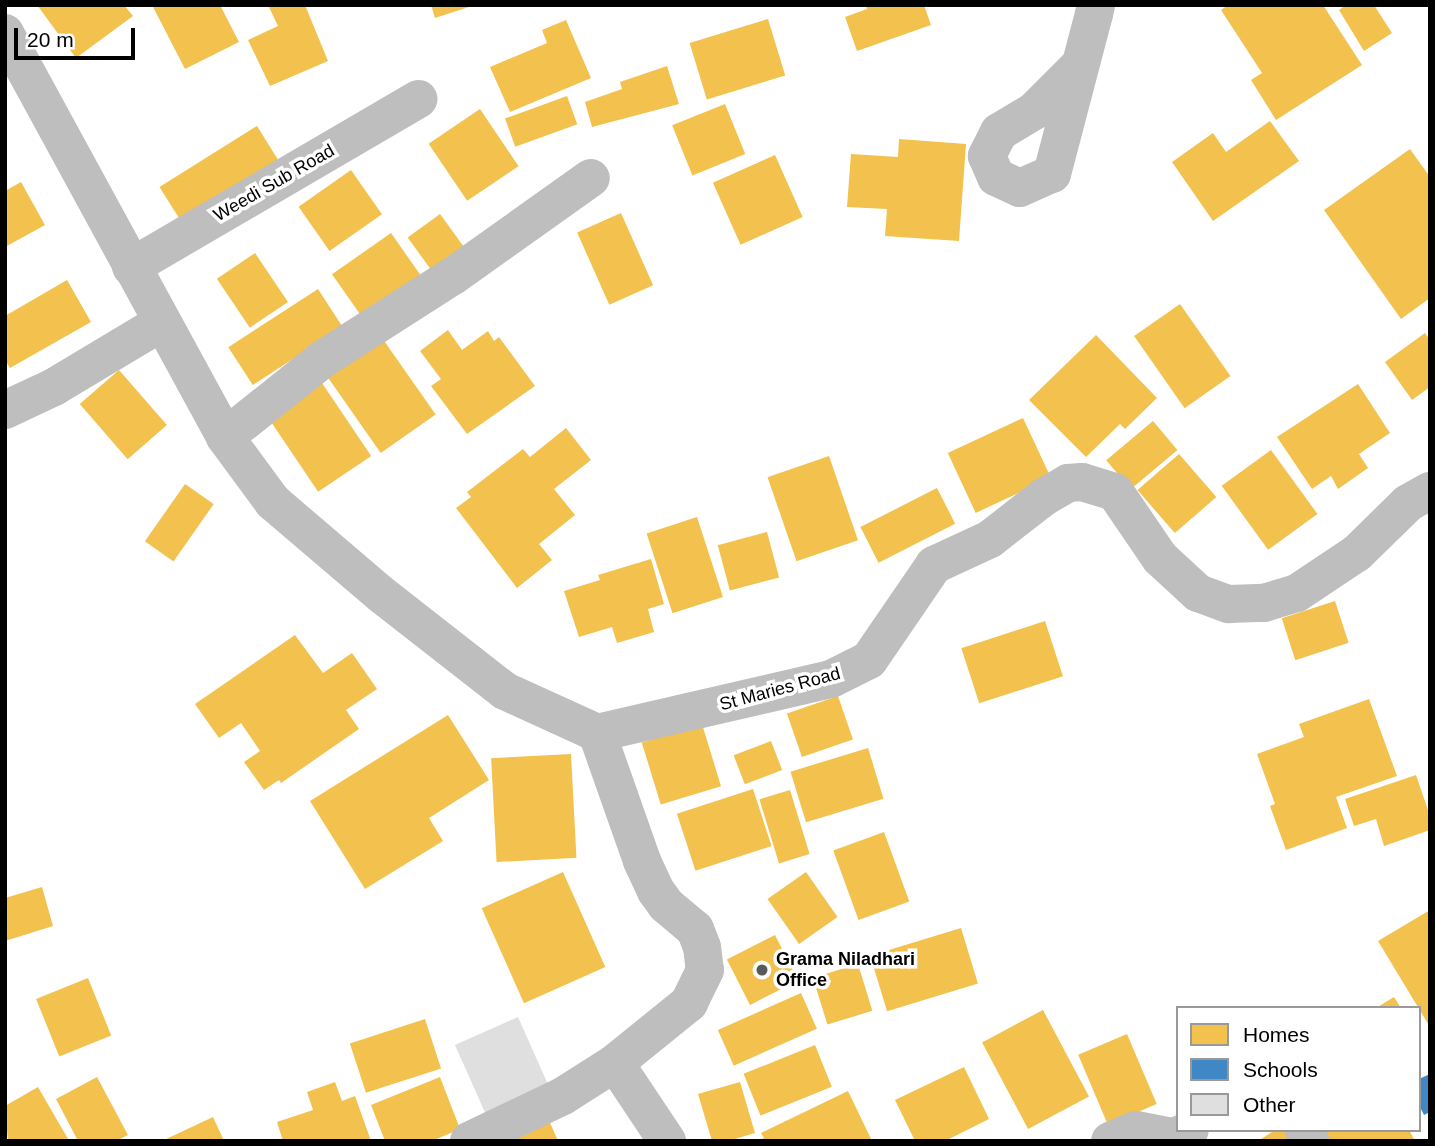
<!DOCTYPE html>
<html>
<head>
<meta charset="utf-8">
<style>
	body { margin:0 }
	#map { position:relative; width:1435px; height:1146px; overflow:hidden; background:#fff; font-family:Helvetica,sans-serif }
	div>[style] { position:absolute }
	.homes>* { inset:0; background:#f2c14e; transform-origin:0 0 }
	.schools>* { inset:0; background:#3f88c5 }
	.building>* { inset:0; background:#dfdfdf; transform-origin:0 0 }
	.minor>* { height:38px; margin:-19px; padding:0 19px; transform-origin:19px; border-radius:19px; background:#bebebe }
	.dots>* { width:19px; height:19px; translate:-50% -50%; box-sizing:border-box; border:4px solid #fff; border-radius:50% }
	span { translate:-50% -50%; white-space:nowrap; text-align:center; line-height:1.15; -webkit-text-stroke:7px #fff; paint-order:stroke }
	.street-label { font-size:18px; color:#000 }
	.poi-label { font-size:18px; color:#000; font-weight:700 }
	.left { translate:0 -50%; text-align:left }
	.frame { position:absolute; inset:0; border:7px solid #000; pointer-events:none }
	.legend { position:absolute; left:1176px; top:1006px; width:245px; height:126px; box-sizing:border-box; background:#fff; border:2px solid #999; margin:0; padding:9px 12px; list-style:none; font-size:21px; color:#000 }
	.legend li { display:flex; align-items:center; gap:14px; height:35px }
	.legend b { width:35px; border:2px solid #999 }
	.scale { position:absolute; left:14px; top:28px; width:121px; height:32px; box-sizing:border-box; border:4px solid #000; border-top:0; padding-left:9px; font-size:21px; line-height:24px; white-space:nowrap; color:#000; -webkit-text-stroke:5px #fff; paint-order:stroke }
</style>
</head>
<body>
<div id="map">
	<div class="homes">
		<i style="clip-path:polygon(37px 5px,124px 5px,133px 16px,76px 58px)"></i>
		<i style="clip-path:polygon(152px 5px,220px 5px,239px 42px,185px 69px)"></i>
		<i style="clip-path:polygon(268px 5px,305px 5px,328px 61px,270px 86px,248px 40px,278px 26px)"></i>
		<i style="clip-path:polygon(431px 5px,472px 5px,472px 6px,435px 18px)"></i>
		<i style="clip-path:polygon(866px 5px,924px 5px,931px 25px,857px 51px,845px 17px,867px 9px)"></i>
		<i style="clip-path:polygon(1228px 5px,1323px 5px,1362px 65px,1276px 120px,1251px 80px,1262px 73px,1221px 10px)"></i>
		<i style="clip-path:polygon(1346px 5px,1374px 5px,1392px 33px,1364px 51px,1339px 10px)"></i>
		<i style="left:768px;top:19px;width:59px;height:82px;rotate:73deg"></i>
		<i style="clip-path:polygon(566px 20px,591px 78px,510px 112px,490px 67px,547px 43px,542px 30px)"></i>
		<i style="clip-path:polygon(667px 66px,679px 104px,592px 127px,585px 102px,622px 89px,620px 82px)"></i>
		<i style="left:567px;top:96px;width:30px;height:66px;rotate:70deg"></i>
		<i style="left:725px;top:104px;width:54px;height:57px;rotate:68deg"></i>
		<i style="left:480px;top:109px;width:69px;height:62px;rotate:56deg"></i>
		<i style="clip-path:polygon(1270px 121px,1299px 161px,1213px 221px,1172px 162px,1213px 133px,1226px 152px)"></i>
		<i style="left:257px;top:126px;width:45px;height:115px;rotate:58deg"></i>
		<i style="clip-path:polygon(899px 139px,966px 144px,959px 241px,885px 236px,887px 209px,847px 207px,851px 154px,898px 157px)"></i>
		<i style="clip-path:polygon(1410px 149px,1430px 177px,1430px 298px,1401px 319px,1324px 210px)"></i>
		<i style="left:775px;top:155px;width:68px;height:68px;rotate:66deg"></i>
		<i style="left:351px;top:170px;width:54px;height:64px;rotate:55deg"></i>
		<i style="clip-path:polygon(21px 182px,45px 225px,5px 247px,5px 191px)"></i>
		<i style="left:621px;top:213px;width:79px;height:48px;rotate:66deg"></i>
		<i style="left:440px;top:214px;width:42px;height:40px;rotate:54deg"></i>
		<i style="left:391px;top:233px;width:51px;height:72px;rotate:55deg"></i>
		<i style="left:255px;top:253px;width:59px;height:46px;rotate:56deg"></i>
		<i style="clip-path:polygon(67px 280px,91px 322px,10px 368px,5px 360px,5px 316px)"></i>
		<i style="left:318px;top:289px;width:45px;height:107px;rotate:57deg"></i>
		<i style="left:1180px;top:304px;width:88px;height:56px;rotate:55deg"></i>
		<i style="clip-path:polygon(448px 330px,462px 350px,488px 331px,494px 341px,499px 337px,535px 386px,467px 434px,431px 386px,441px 379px,420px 351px)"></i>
		<i style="clip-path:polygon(1425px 333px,1430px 340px,1430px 387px,1412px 400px,1385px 362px)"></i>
		<i style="left:380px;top:335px;width:97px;height:67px;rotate:55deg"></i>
		<i style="clip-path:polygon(1096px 335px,1157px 398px,1125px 429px,1120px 424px,1086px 457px,1029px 400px)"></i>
		<i style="left:119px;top:370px;width:73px;height:52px;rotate:49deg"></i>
		<i style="left:322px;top:383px;width:88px;height:64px;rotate:56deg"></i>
		<i style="clip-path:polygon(1358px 384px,1390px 433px,1359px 454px,1368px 468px,1338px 489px,1331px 476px,1312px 489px,1277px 437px)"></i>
		<i style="left:1023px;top:418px;width:66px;height:83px;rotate:65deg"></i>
		<i style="left:1153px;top:421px;width:38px;height:61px;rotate:50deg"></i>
		<i style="clip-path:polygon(566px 428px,591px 460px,554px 489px,575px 515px,539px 544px,552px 560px,517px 588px,456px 508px,471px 497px,467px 492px,523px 449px,530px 457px)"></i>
		<i style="left:1271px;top:450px;width:79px;height:61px;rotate:54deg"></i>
		<i style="left:1179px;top:454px;width:57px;height:55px;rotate:49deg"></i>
		<i style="left:829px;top:456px;width:89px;height:65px;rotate:71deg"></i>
		<i style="left:185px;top:484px;width:35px;height:70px;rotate:35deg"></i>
		<i style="left:937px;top:488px;width:40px;height:86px;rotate:63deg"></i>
		<i style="left:697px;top:517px;width:84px;height:53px;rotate:72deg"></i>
		<i style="left:767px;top:532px;width:47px;height:51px;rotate:75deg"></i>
		<i style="clip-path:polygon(651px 559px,664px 604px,648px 609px,654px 632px,617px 643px,612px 627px,579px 637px,564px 591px,600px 580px,598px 575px)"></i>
		<i style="left:1335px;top:601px;width:44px;height:56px;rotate:72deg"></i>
		<i style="left:1045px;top:621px;width:58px;height:88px;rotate:72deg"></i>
		<i style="clip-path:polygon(295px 635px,323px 673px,352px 653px,377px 689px,346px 710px,359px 729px,281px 783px,279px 780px,264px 790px,244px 762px,260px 751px,241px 723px,219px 738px,195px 704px)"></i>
		<i style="left:838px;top:696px;width:46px;height:54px;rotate:71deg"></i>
		<i style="clip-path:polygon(1369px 699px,1397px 776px,1336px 797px,1347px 828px,1286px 850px,1270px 806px,1275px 804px,1257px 754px,1304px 737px,1299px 724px)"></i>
		<i style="clip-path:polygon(448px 715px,489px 780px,429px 818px,443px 841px,365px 889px,310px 801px)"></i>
		<i style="left:702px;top:724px;width:65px;height:63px;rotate:73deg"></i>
		<i style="left:771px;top:741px;width:31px;height:40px;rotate:69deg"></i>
		<i style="left:868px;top:748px;width:53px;height:81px;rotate:73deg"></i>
		<i style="left:571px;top:754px;width:104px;height:80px;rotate:87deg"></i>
		<i style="clip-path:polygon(1416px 775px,1430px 816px,1430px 830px,1384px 846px,1376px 819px,1354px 826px,1345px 799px)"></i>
		<i style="left:753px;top:789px;width:60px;height:80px;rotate:72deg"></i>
		<i style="left:790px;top:790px;width:67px;height:32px;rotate:73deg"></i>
		<i style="left:884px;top:832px;width:74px;height:54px;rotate:70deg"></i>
		<i style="left:563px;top:872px;width:104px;height:89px;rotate:66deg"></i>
		<i style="left:806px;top:872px;width:55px;height:47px;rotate:55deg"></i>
		<i style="clip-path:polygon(42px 887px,53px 926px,5px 941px,5px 898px)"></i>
		<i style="clip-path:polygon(1430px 910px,1430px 1027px,1378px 941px)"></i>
		<i style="left:961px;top:928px;width:58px;height:95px;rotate:73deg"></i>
		<i style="left:775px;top:935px;width:51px;height:54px;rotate:63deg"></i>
		<i style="left:858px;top:964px;width:49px;height:47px;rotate:73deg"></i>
		<i style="left:88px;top:978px;width:62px;height:56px;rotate:68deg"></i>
		<i style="left:801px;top:993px;width:39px;height:91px;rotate:66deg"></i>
		<i style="clip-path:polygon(1394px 997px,1401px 1008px,1376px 1008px)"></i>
		<i style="left:1043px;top:1010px;width:98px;height:69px;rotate:62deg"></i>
		<i style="left:425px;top:1019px;width:52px;height:79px;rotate:72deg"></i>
		<i style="left:1127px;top:1034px;width:76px;height:53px;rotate:67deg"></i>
		<i style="left:815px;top:1045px;width:45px;height:77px;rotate:68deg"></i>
		<i style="clip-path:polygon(964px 1067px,989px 1119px,945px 1141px,915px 1141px,895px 1100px)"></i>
		<i style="clip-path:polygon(97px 1077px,128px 1135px,116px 1141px,78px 1141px,56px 1099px)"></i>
		<i style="clip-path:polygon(440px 1077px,460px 1129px,432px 1141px,385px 1141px,371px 1105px)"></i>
		<i style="clip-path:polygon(335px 1082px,342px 1101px,355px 1096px,371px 1141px,283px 1141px,277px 1122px,313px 1110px,307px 1092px)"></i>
		<i style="clip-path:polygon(740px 1082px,755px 1133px,728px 1141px,712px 1141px,698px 1094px)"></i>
		<i style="clip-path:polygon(38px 1087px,68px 1139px,8px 1141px,5px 1106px)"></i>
		<i style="clip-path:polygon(848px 1091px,872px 1141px,758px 1141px,764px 1138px,761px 1133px)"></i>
		<i style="clip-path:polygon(213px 1117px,224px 1141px,162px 1141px)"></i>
		<i style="clip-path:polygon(548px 1118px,558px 1141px,496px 1141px)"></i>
		<i style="clip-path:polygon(1275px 1130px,1289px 1130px,1296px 1141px,1258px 1141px)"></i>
		<i style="clip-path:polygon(1329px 1130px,1409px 1130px,1415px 1141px,1323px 1141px,1320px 1135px)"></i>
	</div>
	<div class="schools">
		<i style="clip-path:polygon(1430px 1074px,1430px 1112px,1424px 1115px,1419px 1105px,1419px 1079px)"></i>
	</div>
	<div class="building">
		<i style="left:518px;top:1017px;width:81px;height:69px;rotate:66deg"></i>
	</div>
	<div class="minor">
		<i style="left:5px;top:33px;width:460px;rotate:61.4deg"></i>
		<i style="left:225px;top:437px;width:81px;rotate:53.6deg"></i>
		<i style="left:273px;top:502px;width:143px;rotate:40.5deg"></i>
		<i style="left:382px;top:595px;width:156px;rotate:38deg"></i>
		<i style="left:505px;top:691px;width:101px;rotate:24.5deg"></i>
		<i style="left:597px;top:733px;width:136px;rotate:70.6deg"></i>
		<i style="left:642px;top:861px;width:33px;rotate:65deg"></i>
		<i style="left:656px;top:891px;width:17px;rotate:54deg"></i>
		<i style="left:666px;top:905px;width:38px;rotate:40deg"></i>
		<i style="left:695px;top:929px;width:19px;rotate:69deg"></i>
		<i style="left:702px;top:947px;width:23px;rotate:83deg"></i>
		<i style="left:705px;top:970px;width:37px;rotate:116deg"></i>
		<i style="left:689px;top:1003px;width:95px;rotate:141deg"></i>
		<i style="left:615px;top:1063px;width:94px;rotate:56.3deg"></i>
		<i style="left:1080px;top:65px;width:65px;rotate:135deg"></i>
		<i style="left:1034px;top:111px;width:41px;rotate:149deg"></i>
		<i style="left:999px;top:132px;width:27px;rotate:117deg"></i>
		<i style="left:987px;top:156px;width:23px;rotate:67deg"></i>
		<i style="left:996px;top:177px;width:26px;rotate:25deg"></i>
		<i style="left:1020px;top:188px;width:35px;rotate:-24deg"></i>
		<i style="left:1052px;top:174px;width:165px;rotate:-75.3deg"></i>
		<i style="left:1094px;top:14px;width:9px;rotate:-77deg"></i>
		<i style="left:131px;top:267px;width:333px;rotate:-30.3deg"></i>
		<i style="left:5px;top:410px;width:54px;rotate:-25.1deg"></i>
		<i style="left:54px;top:387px;width:125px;rotate:-30.9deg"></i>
		<i style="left:225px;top:437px;width:125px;rotate:-38.5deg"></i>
		<i style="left:323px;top:359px;width:154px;rotate:-32.6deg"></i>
		<i style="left:453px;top:276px;width:169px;rotate:-35.4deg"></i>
		<i style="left:597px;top:733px;width:240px;rotate:-13deg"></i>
		<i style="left:831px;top:679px;width:42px;rotate:-26.6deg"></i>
		<i style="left:869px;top:660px;width:115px;rotate:-55.6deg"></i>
		<i style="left:934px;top:565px;width:62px;rotate:-24.9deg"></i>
		<i style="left:990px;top:539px;width:68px;rotate:-37.9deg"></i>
		<i style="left:1044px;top:497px;width:28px;rotate:-30deg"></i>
		<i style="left:1068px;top:483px;width:14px;rotate:-4deg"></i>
		<i style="left:1082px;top:482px;width:34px;rotate:17deg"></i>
		<i style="left:1115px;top:492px;width:80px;rotate:55.7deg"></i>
		<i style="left:1160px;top:558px;width:52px;rotate:42.6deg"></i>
		<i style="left:1198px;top:593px;width:33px;rotate:20deg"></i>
		<i style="left:1229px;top:604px;width:35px;rotate:-2deg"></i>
		<i style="left:1264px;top:603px;width:34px;rotate:-17deg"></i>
		<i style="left:1297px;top:593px;width:72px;rotate:-33.7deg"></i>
		<i style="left:1357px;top:553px;width:71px;rotate:-44.4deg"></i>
		<i style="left:1408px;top:503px;width:25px;rotate:-29deg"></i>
		<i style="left:1304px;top:1130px;width:13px;rotate:61deg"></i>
		<i style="left:469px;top:1141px;width:104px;rotate:-25.6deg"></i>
		<i style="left:563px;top:1096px;width:62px;rotate:-32.4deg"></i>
		<i style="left:1110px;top:1141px;width:28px;rotate:-23deg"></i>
		<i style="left:1136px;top:1130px;width:38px;rotate:11deg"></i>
		<i style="left:1173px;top:1137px;width:18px;rotate:-22deg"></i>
	</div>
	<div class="dots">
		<i style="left:762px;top:970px;background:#595959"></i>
	</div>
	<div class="street-label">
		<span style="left:274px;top:183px;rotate:-30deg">Weedi Sub Road</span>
		<span style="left:780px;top:689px;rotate:-15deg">St Maries Road</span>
	</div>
	<div class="poi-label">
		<span class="left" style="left:776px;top:970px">Grama Niladhari<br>Office</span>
	</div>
	<div class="frame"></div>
	<ul class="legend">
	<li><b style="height:19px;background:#f2c14e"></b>Homes</li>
	<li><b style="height:19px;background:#3f88c5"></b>Schools</li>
	<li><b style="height:19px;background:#dfdfdf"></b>Other</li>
	</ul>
	<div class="scale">20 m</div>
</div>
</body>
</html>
